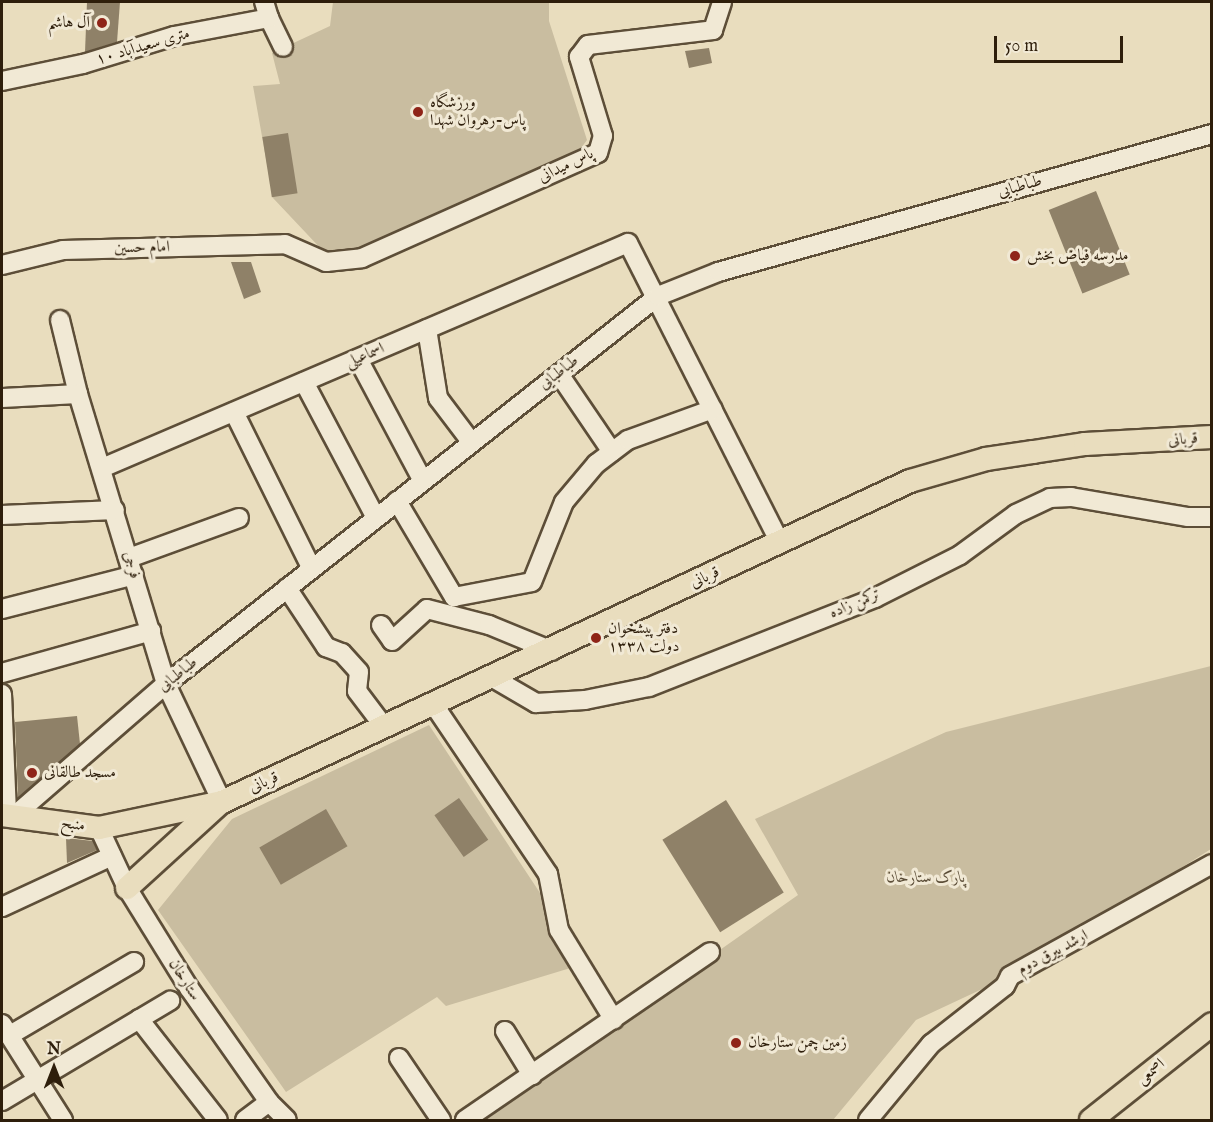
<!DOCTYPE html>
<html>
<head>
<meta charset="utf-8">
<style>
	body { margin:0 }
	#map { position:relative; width:1213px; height:1122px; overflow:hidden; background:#e9ddbe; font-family:"IM FELL English",Amiri,serif }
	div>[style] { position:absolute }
	.green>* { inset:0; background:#c9bda0 }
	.building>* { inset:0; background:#8f8168; transform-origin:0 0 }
	.roads { filter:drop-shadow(2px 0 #5d4e38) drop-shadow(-2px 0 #5d4e38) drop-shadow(0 2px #5d4e38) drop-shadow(0 -2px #5d4e38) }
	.minor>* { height:18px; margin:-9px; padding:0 9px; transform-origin:9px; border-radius:9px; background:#f1e9d5 }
	.major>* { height:22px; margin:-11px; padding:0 11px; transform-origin:11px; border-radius:11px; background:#e9ddbe }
	.dots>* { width:16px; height:16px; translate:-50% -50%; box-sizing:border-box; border:3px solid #f1e9d5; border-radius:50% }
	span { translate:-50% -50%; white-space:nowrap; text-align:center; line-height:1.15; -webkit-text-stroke:6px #f1e9d5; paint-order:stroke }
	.poi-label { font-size:16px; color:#2e1e0b }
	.right { translate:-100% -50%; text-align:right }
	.left { translate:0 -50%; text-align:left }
	.street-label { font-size:16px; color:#2e1e0b }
	.park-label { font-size:16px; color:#5c4e38; font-style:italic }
	.frame { position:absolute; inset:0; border:3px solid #2e1e0b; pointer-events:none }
	.north { position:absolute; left:24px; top:1038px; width:60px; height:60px; -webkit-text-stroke:4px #f1e9d5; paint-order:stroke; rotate:0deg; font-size:16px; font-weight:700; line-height:24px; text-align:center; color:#2e1e0b }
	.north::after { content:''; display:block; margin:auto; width:21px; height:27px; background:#2e1e0b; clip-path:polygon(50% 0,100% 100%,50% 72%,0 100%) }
	.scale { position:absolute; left:994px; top:36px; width:129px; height:27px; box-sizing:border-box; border:3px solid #2e1e0b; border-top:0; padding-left:8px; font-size:18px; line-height:21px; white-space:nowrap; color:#2e1e0b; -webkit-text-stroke:4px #f1e9d5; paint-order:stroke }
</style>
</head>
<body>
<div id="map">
	<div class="green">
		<i style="clip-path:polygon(333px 2px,549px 2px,549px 21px,587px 140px,578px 152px,355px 250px,323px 251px,273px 198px,253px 86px,280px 84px,272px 53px,330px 26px)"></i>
		<i style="clip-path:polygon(1211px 666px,1211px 849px,1010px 976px,916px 1020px,833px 1120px,478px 1120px,798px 895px,755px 819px,946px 732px)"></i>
		<i style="clip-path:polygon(429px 725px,544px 899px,577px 966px,446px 1006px,437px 997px,286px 1092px,158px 910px,232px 819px)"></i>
	</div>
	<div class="building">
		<i style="clip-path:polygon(87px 2px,120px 2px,117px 42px,85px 52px)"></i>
		<i style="clip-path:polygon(709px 48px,712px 63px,689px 68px,685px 51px)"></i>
		<i style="left:288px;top:133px;width:61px;height:26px;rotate:81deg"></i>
		<i style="left:1096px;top:191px;width:90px;height:51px;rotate:68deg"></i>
		<i style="clip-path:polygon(231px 262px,251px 262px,261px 292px,244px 299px)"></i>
		<i style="clip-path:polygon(77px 716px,80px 744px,18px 798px,15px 722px)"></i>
		<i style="left:459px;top:798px;width:51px;height:30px;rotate:55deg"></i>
		<i style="left:726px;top:800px;width:109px;height:75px;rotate:58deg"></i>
		<i style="left:326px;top:809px;width:43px;height:77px;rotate:60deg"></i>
		<i style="clip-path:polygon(66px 838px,93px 841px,97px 850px,67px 863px)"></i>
	</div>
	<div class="roads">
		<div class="minor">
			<i style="left:269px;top:18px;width:32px;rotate:64deg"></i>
			<i style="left:2px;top:81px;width:83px;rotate:-11.9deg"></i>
			<i style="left:83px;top:64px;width:95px;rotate:-17.1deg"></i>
			<i style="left:174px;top:36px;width:97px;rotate:-10.7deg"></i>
			<i style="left:269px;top:18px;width:17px;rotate:-107deg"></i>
			<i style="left:2px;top:265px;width:63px;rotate:-13.8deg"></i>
			<i style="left:63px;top:250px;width:222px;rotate:-1.5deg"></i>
			<i style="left:285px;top:244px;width:45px;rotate:23.7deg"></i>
			<i style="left:326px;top:262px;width:36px;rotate:-6deg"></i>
			<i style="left:362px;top:258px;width:258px;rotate:-24deg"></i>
			<i style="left:598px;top:153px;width:18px;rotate:-74deg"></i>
			<i style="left:603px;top:136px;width:83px;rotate:-106.9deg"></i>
			<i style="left:579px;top:57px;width:15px;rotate:-53deg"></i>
			<i style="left:588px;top:45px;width:126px;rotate:-6.8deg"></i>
			<i style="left:713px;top:30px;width:29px;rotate:-72deg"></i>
			<i style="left:60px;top:320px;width:76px;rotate:76.3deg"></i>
			<i style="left:78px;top:394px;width:303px;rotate:73.1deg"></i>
			<i style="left:166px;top:684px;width:131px;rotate:64.6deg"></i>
			<i style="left:427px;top:329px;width:70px;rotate:80.9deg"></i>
			<i style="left:438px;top:398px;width:56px;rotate:52.9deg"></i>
			<i style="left:358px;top:359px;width:138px;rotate:62deg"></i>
			<i style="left:559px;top:374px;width:94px;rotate:55.8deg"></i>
			<i style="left:304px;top:382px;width:154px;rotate:62.1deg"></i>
			<i style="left:2px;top:398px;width:76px;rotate:-3deg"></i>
			<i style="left:234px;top:412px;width:175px;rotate:63.6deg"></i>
			<i style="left:102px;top:468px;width:572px;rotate:-23.16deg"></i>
			<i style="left:628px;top:243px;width:336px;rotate:63.1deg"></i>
			<i style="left:397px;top:501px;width:112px;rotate:59.3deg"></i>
			<i style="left:454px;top:597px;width:79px;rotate:-10.9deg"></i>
			<i style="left:532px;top:582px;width:86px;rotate:-68.2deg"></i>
			<i style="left:564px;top:502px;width:50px;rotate:-49.9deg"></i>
			<i style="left:596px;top:464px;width:40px;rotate:-37deg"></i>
			<i style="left:628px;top:440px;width:90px;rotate:-20deg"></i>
			<i style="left:2px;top:515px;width:113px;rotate:-2.5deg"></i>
			<i style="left:129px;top:558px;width:117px;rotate:-20deg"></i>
			<i style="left:287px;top:588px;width:71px;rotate:56.5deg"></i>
			<i style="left:326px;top:647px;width:17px;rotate:21deg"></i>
			<i style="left:342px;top:653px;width:25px;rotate:48deg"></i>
			<i style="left:359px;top:672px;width:19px;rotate:96deg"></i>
			<i style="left:357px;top:691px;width:46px;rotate:52.9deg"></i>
			<i style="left:2px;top:609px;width:136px;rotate:-14.4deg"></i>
			<i style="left:381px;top:625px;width:19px;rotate:55deg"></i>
			<i style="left:392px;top:641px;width:47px;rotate:-42.4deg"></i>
			<i style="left:427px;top:609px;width:64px;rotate:14.5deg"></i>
			<i style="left:489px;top:625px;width:68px;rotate:22.4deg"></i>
			<i style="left:2px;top:673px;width:155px;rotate:-15.7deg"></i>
			<i style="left:493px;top:678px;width:50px;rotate:30.2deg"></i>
			<i style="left:536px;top:703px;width:49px;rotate:-3.5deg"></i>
			<i style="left:585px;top:700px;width:65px;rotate:-11.5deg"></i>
			<i style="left:649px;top:687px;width:243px;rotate:-21.5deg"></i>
			<i style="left:875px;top:598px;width:95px;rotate:-26.8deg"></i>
			<i style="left:960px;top:555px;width:69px;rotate:-36.2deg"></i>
			<i style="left:1016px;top:514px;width:38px;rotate:-25deg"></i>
			<i style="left:1050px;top:498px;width:21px;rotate:-3deg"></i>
			<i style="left:1071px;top:497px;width:119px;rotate:9.7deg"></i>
			<i style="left:1188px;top:517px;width:24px"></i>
			<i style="left:2px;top:694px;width:121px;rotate:87.6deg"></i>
			<i style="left:434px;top:705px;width:204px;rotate:56deg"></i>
			<i style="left:548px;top:874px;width:57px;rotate:78.9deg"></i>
			<i style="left:559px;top:930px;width:105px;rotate:58.6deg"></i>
			<i style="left:14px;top:816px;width:201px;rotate:-41deg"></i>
			<i style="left:166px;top:684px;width:627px;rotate:-38.26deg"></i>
			<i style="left:658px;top:296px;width:65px;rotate:-21.8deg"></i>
			<i style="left:718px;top:272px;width:513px;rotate:-15.61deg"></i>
			<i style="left:99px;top:828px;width:66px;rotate:65deg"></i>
			<i style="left:127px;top:888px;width:118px;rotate:58.2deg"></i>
			<i style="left:189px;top:988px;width:139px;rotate:54.9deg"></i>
			<i style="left:269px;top:1102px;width:25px;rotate:45deg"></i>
			<i style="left:2px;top:907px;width:121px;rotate:-24.9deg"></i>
			<i style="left:139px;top:1019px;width:128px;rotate:52deg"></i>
			<i style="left:2px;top:1024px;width:114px;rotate:57.6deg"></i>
			<i style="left:505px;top:1031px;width:52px;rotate:58.5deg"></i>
			<i style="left:10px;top:1035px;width:144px;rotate:-30.5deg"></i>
			<i style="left:399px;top:1058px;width:75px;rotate:55.9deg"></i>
			<i style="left:2px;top:1101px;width:196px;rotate:-30.8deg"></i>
			<i style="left:245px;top:1120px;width:30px;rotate:-37deg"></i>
			<i style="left:465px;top:1120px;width:297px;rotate:-34.4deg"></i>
			<i style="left:868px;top:1120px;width:99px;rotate:-50.3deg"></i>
			<i style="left:931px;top:1044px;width:94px;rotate:-38.1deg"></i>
			<i style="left:1005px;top:986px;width:11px;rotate:-63deg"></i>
			<i style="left:1010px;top:976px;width:231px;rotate:-29deg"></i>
		</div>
		<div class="major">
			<i style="left:2px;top:815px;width:98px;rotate:7.6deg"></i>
			<i style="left:99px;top:828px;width:126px;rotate:-11.9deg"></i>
			<i style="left:222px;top:802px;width:759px;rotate:-25.01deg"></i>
			<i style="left:910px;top:481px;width:79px;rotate:-16.1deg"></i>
			<i style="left:986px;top:459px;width:48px;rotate:-8.5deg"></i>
			<i style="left:1033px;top:452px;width:53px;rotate:-8.7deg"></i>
			<i style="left:1085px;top:444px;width:127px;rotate:-3.2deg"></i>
			<i style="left:127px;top:888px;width:126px;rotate:-42.4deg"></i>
			<i style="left:1091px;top:1120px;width:154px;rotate:-38.4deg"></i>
		</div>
	</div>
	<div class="dots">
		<i style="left:102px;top:23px;background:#8f2418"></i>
		<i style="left:418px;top:112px;background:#8f2418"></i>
		<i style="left:1015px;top:256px;background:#8f2418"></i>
		<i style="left:596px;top:638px;background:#8f2418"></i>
		<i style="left:32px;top:773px;background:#8f2418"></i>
		<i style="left:736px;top:1043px;background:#8f2418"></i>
	</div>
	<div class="poi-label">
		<span class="right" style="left:90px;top:23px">آل هاشم</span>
		<span class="left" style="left:430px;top:112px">ورزشگاه<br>پاس-رهروان شهدا</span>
		<span class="left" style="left:1027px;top:256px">مدرسه فیاض بخش</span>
		<span class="left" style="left:608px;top:638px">دفتر پیشخوان<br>دولت ۱۳۳۸</span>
		<span class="left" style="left:44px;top:773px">مسجد طالقانی</span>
		<span class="left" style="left:748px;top:1043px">زمین چمن ستارخان</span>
	</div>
	<div class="street-label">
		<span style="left:143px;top:47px;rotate:-16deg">۱۰ متری سعیدآباد</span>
		<span style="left:566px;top:166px;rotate:-26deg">پاس میدانی</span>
		<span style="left:1020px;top:187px;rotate:-16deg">طباطبایی</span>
		<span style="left:142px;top:248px;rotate:-1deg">امام حسین</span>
		<span style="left:365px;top:356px;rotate:-23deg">اسماعیلی</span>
		<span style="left:559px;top:373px;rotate:-38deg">طباطبایی</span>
		<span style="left:1183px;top:440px;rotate:-6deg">قربانی</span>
		<span style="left:131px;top:565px;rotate:73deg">فرجی</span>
		<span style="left:705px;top:578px;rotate:-25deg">قربانی</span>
		<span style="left:855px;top:604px;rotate:-23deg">ترکمن زاده</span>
		<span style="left:178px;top:675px;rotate:-39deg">طباطبایی</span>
		<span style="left:264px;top:783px;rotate:-24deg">قربانی</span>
		<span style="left:73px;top:825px;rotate:8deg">منبح</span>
		<span style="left:1053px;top:953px;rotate:-28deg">ارشد بیرق دوم</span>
		<span style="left:184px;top:980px;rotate:57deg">ستارخان</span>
		<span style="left:1151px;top:1072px;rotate:-39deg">اصمعی</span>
	</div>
	<div class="park-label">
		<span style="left:926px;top:878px">پارک ستارخان</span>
	</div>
	<div class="frame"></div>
	<div class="north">N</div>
	<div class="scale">50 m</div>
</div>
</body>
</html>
